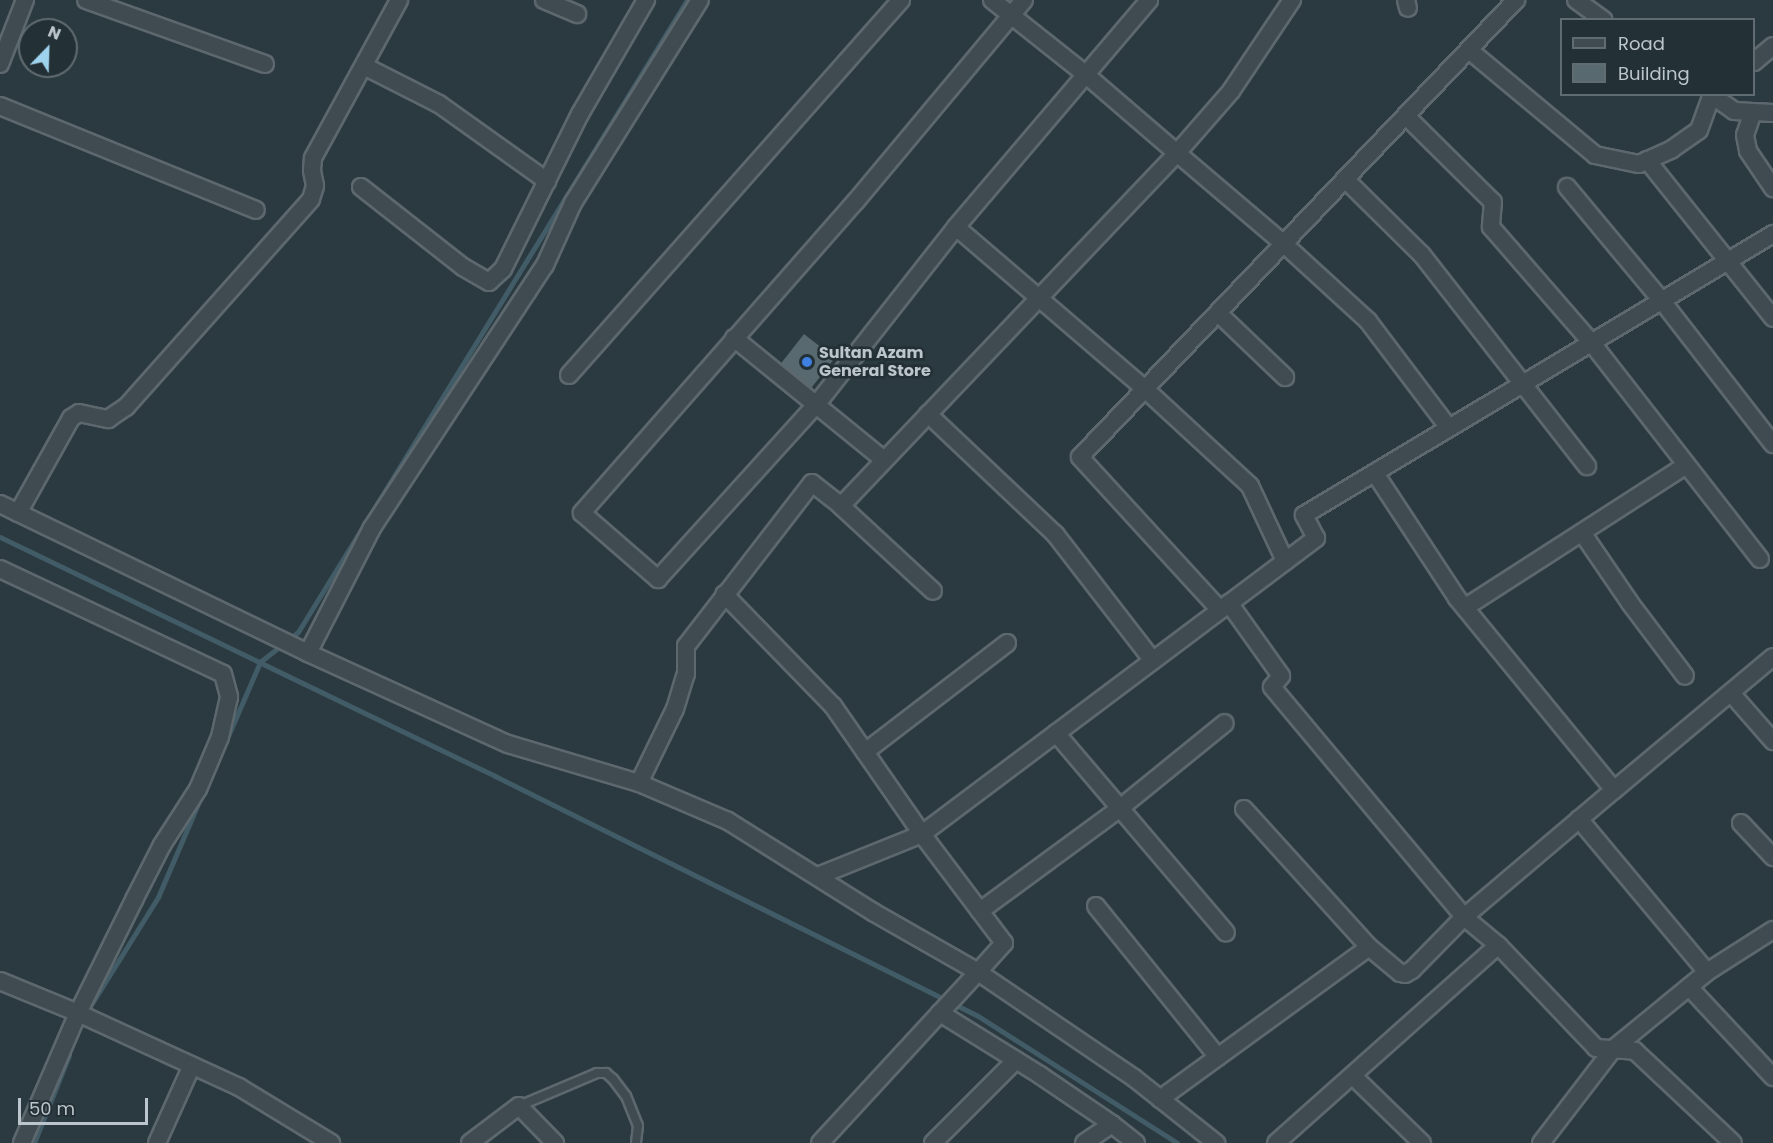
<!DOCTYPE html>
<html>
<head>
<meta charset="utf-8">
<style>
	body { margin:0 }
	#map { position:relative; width:1773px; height:1143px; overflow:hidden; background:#2b3a40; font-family:Poppins,sans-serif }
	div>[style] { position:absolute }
	.stream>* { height:5px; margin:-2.5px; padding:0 2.5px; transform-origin:2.5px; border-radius:2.5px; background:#425c67 }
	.building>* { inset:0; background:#596970; transform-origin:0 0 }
	.roads { filter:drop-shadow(2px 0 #5d686e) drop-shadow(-2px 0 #5d686e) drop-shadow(0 2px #5d686e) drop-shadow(0 -2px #5d686e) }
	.service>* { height:8px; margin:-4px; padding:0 4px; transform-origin:4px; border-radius:4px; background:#3f4b51 }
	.minor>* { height:16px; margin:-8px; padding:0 8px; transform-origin:8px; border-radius:8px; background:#3f4b51 }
	.dots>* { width:16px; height:16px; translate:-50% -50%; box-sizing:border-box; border:3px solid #233036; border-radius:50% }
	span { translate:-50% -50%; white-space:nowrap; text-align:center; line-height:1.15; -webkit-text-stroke:5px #233036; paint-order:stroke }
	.poi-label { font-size:16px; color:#bcc5cb; font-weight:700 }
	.left { translate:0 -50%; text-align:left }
	.legend { position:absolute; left:1560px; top:18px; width:195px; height:78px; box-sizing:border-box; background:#233036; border:2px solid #606c72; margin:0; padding:8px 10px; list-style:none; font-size:18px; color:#bcc5cb }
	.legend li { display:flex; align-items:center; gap:12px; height:30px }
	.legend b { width:30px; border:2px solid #606c72 }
	.north { position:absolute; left:18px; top:18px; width:60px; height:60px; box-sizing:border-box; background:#233036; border:2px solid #606c72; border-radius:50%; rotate:23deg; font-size:16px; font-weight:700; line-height:24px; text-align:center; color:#bcc5cb }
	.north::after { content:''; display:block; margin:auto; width:21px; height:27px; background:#9fd2ed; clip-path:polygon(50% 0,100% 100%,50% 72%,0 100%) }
	.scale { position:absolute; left:18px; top:1098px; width:130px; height:27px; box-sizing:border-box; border:3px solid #bcc5cb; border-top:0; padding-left:8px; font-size:18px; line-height:21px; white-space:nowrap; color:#bcc5cb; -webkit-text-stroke:4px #233036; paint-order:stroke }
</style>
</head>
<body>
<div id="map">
	<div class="stream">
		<i style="left:0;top:537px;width:550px;rotate:25.77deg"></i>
		<i style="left:495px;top:776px;width:539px;rotate:26.42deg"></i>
		<i style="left:978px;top:1016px;width:236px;rotate:32.5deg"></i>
		<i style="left:228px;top:736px;width:81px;rotate:-66.6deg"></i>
		<i style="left:260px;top:662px;width:48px;rotate:-38.3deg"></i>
		<i style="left:298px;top:632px;width:742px;rotate:-58.39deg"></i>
		<i style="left:89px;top:1008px;width:131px;rotate:-58.1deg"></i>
		<i style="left:158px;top:897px;width:107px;rotate:-66.8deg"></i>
		<i style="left:34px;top:1143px;width:95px;rotate:-68.3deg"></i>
	</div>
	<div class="building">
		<i style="left:804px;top:334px;width:39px;height:41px;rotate:38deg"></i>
	</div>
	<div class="roads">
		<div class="service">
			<i style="left:519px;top:1106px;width:85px;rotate:-22.9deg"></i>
			<i style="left:597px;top:1073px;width:9px"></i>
			<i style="left:606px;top:1073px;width:9px;rotate:41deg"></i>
			<i style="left:613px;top:1079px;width:21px;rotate:53deg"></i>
			<i style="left:626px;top:1096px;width:32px;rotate:68deg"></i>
			<i style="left:638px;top:1126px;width:17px;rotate:97deg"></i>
		</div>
		<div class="minor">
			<i style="left:86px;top:0;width:190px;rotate:19.7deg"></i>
			<i style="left:544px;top:0;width:36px;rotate:23deg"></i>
			<i style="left:992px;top:0;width:119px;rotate:38.5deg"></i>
			<i style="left:1085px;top:74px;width:121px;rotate:40.7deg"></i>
			<i style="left:1177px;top:153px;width:140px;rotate:40.4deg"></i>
			<i style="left:1284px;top:244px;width:114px;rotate:42.5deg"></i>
			<i style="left:1368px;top:321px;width:134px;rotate:52.9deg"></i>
			<i style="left:1024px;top:0;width:263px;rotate:129.9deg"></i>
			<i style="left:855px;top:202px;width:414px;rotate:131.3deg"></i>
			<i style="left:582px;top:513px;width:101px;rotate:41deg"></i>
			<i style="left:658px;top:579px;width:235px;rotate:-47.8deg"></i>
			<i style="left:816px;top:405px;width:226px;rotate:-51.8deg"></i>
			<i style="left:956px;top:227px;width:298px;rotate:-49.6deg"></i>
			<i style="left:1406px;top:0;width:8px;rotate:76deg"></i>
			<i style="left:1576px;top:0;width:34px;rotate:36deg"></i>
			<i style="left:1469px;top:50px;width:164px;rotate:39.8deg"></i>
			<i style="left:1595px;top:155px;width:45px;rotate:11.6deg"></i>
			<i style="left:1639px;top:164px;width:36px;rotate:-24deg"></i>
			<i style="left:1672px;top:149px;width:33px;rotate:-35deg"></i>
			<i style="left:1699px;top:130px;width:38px;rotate:-70deg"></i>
			<i style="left:1754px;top:62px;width:25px;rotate:-40deg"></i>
			<i style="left:0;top:64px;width:69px;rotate:-68.7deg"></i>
			<i style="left:364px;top:66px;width:84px;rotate:26.9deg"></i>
			<i style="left:439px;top:104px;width:133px;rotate:35.5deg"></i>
			<i style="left:1710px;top:94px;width:29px;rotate:35deg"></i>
			<i style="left:1734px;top:111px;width:39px;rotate:3deg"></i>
			<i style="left:0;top:106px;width:276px;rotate:22.1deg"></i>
			<i style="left:1753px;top:112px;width:24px;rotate:109deg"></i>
			<i style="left:1745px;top:135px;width:16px;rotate:79deg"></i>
			<i style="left:1748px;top:151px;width:45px;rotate:56deg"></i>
			<i style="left:1406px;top:116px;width:122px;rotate:44.7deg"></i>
			<i style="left:1493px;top:202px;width:25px;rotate:95deg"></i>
			<i style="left:1491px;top:227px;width:152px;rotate:49deg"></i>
			<i style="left:1591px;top:342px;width:275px;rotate:52.1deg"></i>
			<i style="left:1647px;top:160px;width:202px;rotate:51.4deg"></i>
			<i style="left:1345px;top:179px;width:108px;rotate:44.6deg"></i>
			<i style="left:1422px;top:255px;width:268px;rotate:52deg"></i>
			<i style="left:361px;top:187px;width:130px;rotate:38.1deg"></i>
			<i style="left:463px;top:267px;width:30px;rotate:30deg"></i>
			<i style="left:489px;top:282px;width:19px;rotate:-43deg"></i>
			<i style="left:503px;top:269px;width:173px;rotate:-63.6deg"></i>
			<i style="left:580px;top:114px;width:132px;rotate:-59.9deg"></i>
			<i style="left:1567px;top:187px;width:148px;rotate:50.2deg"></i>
			<i style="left:1662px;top:301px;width:181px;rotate:52.2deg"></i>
			<i style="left:956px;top:227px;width:249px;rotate:40.6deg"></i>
			<i style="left:1145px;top:389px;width:143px;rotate:42.7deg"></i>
			<i style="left:1250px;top:486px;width:83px;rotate:65deg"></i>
			<i style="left:1218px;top:313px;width:93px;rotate:43.7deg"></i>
			<i style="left:734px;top:338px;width:193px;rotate:39.1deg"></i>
			<i style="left:569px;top:375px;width:501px;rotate:-48.48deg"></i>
			<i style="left:928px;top:414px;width:175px;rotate:43.4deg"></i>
			<i style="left:1055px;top:534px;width:160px;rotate:52.3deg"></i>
			<i style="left:0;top:504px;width:342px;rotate:25.8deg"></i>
			<i style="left:308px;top:653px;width:220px;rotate:24.5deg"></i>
			<i style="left:508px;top:744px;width:137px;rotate:16.6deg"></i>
			<i style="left:639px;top:783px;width:97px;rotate:23.1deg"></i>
			<i style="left:728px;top:821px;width:171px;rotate:32.1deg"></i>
			<i style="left:873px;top:912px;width:121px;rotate:29.7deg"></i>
			<i style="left:978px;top:972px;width:39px;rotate:-48deg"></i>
			<i style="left:1004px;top:943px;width:136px;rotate:-127deg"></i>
			<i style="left:922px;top:834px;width:156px;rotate:-124.8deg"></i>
			<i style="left:833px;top:706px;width:156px;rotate:-134.2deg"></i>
			<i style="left:841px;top:506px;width:125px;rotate:42.7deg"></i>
			<i style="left:18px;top:513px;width:109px;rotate:-60.8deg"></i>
			<i style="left:71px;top:418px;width:9px;rotate:-32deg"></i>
			<i style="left:79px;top:413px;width:30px;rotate:12deg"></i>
			<i style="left:108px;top:419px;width:22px;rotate:-34deg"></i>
			<i style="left:126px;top:407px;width:278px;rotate:-48.3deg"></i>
			<i style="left:311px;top:199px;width:14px;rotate:-73deg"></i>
			<i style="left:315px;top:186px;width:16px;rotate:-101deg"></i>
			<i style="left:312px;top:170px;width:12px;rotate:-85deg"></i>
			<i style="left:313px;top:158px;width:180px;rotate:-61.4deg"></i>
			<i style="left:1583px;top:534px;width:83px;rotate:55.7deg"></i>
			<i style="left:1630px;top:603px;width:91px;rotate:53deg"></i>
			<i style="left:0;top:569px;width:246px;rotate:25.2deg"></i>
			<i style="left:223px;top:674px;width:24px;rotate:75deg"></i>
			<i style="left:229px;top:697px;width:41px;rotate:102.7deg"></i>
			<i style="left:220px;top:737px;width:56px;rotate:112.9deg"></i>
			<i style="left:198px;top:789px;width:67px;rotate:122.7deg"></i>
			<i style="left:162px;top:845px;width:62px;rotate:117deg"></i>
			<i style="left:134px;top:900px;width:126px;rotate:116.4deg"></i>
			<i style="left:78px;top:1013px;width:142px;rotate:113.3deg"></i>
			<i style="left:1229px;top:603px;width:90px;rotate:54.5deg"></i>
			<i style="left:1281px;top:676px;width:14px;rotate:129deg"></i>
			<i style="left:1272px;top:687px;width:300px;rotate:50.1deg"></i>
			<i style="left:1464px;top:917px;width:44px;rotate:39.5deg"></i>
			<i style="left:1466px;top:607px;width:262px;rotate:-32.8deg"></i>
			<i style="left:1220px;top:610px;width:207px;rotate:-132.5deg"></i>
			<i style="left:1080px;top:457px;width:632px;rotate:-46.35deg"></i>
			<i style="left:308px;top:653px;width:140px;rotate:-62.9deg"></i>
			<i style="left:372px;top:528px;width:315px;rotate:-56.7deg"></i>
			<i style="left:545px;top:265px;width:68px;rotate:-65.7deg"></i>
			<i style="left:573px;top:203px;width:239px;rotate:-58deg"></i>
			<i style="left:1731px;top:693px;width:64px;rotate:48.8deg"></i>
			<i style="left:1056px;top:733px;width:262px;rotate:49.6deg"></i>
			<i style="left:865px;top:752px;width:179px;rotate:-37.5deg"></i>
			<i style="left:639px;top:783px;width:82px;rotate:-64.1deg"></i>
			<i style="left:675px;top:709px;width:37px;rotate:-73deg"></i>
			<i style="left:686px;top:674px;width:28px;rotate:-90deg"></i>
			<i style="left:686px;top:646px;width:206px;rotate:-52.3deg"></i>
			<i style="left:812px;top:483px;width:37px;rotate:38deg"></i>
			<i style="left:841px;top:506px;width:487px;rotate:-46.4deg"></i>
			<i style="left:1177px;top:153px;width:82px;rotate:-48.9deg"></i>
			<i style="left:1231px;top:91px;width:110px;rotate:-56.2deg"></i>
			<i style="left:1614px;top:790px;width:207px;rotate:-39.9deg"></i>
			<i style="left:1244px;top:809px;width:186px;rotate:47.8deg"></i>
			<i style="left:1369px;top:947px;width:40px;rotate:40deg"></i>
			<i style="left:1400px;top:973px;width:5px;rotate:11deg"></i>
			<i style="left:1405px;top:974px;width:8px;rotate:-30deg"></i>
			<i style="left:1412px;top:970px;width:74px;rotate:-45.5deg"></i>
			<i style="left:1464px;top:917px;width:197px;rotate:-40.3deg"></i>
			<i style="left:1614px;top:790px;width:248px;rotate:-129.3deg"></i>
			<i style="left:1457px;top:598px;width:149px;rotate:-123.3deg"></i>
			<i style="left:1579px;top:819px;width:199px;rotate:50.1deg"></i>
			<i style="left:1741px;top:823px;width:47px;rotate:46.7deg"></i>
			<i style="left:818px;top:876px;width:112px;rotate:-22deg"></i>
			<i style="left:922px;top:834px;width:493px;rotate:-36.9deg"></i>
			<i style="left:1316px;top:538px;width:26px;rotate:-118deg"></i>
			<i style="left:1304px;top:515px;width:547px;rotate:-30.93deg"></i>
			<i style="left:1096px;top:906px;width:194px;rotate:51.1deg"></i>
			<i style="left:980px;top:911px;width:172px;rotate:-36.3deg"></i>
			<i style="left:1119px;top:809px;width:136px;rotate:-39.1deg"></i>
			<i style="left:0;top:981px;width:84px;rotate:22.3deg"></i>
			<i style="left:78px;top:1013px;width:177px;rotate:24.7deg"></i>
			<i style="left:239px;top:1087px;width:108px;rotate:31.3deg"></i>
			<i style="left:1689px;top:987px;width:123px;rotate:47deg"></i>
			<i style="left:1353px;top:1076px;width:96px;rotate:44.2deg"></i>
			<i style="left:1160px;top:1099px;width:258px;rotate:-36deg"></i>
			<i style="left:157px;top:1143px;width:85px;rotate:-65.8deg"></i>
			<i style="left:470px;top:1143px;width:61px;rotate:-37.1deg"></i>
			<i style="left:519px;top:1106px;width:52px;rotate:45.8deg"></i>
			<i style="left:820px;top:1143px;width:177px;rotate:-47.3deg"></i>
			<i style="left:933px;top:1143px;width:117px;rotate:-45deg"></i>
			<i style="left:1084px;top:1143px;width:34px;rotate:-34deg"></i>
			<i style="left:1136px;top:1143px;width:31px;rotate:-142deg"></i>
			<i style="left:1112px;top:1124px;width:87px;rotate:-145.8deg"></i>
			<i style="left:1040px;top:1075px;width:118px;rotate:-148.2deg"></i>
			<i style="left:940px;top:1013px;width:56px;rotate:-47.2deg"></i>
			<i style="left:978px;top:972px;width:189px;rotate:34.2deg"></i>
			<i style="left:1134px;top:1078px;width:105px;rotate:38.4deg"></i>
			<i style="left:1276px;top:1143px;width:297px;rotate:-41.7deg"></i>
			<i style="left:1498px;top:945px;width:142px;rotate:46.4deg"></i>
			<i style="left:1596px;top:1048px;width:39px;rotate:4deg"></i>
			<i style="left:1635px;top:1051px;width:134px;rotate:43.2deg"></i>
			<i style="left:1541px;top:1143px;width:118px;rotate:-52.5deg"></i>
			<i style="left:1613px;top:1049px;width:122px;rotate:-39.3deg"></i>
			<i style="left:1707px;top:972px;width:78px;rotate:-32.5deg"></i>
		</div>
	</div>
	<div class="dots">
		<i style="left:807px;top:362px;background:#3f7fe0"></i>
	</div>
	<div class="poi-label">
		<span class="left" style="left:819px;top:362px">Sultan Azam<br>General Store</span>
	</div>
	<ul class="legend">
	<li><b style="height:8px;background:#3f4b51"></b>Road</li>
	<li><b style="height:16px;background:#596970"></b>Building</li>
	</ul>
	<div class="north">N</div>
	<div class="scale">50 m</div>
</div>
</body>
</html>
